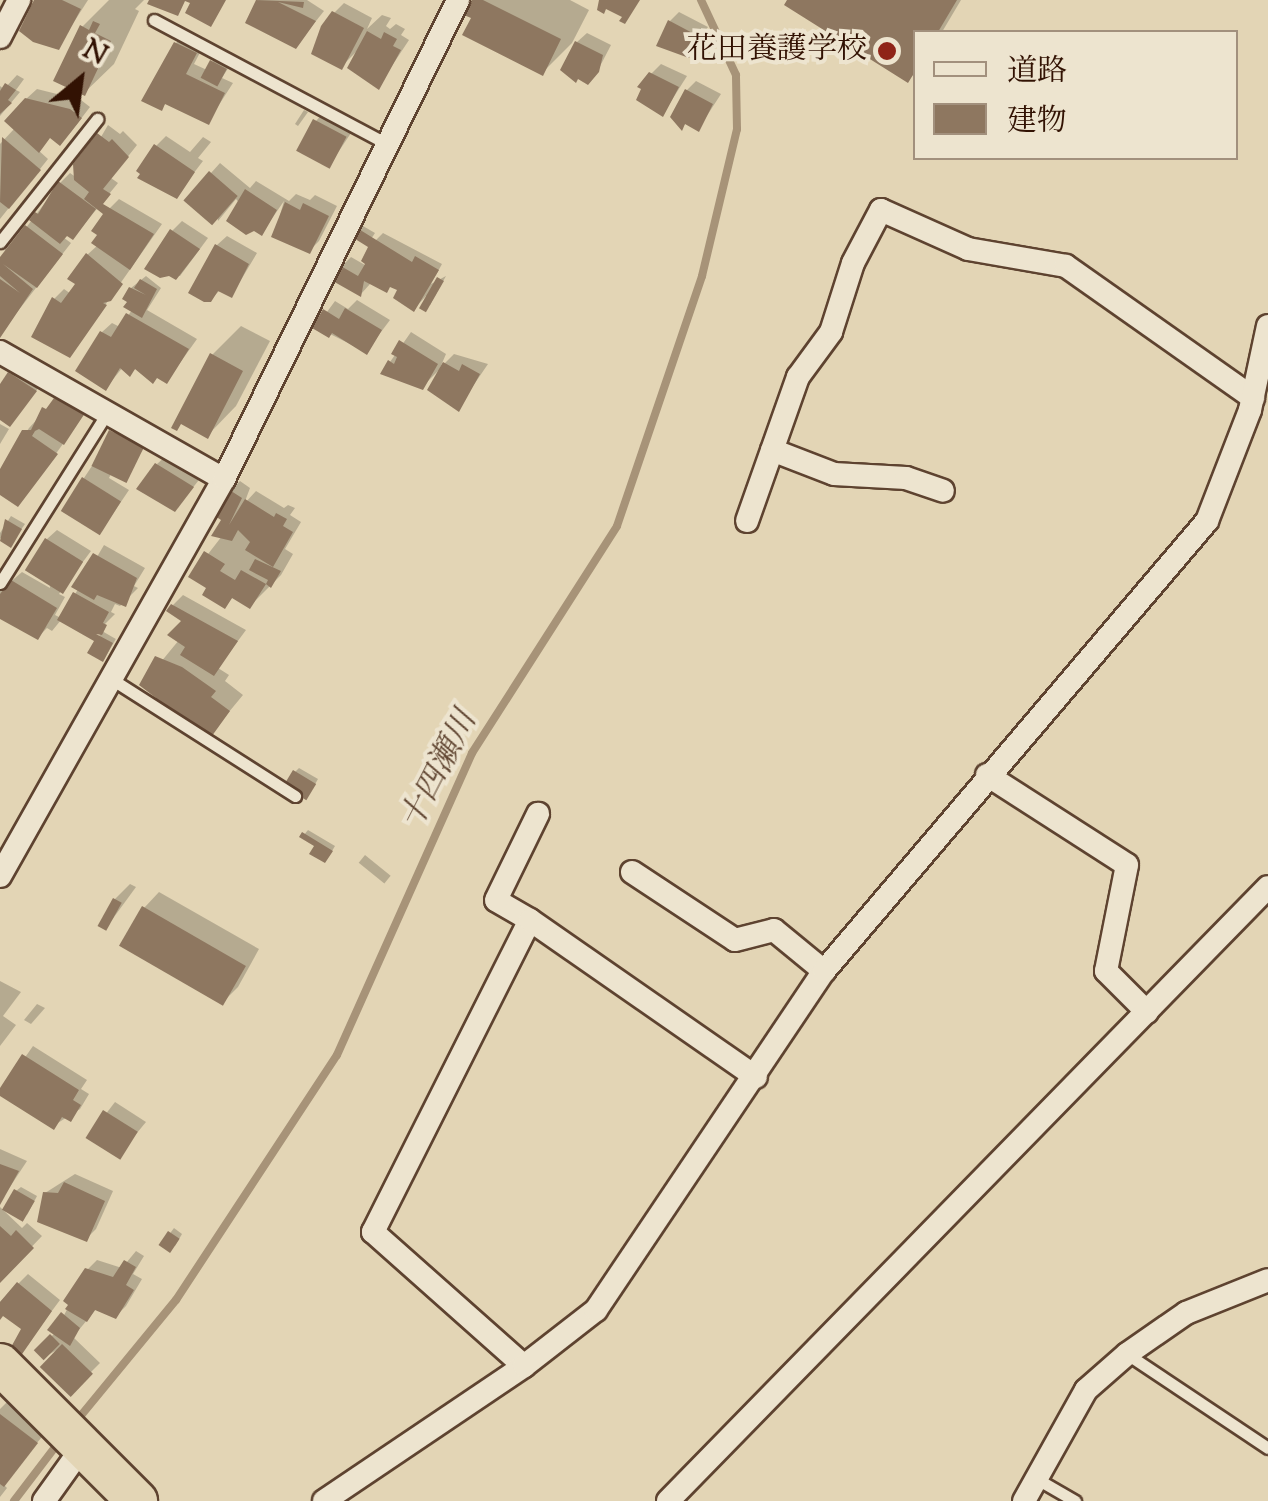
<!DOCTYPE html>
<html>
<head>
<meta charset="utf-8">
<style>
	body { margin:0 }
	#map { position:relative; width:1268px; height:1501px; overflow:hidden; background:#e3d5b5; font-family:"Sorts Mill Goudy","Noto Serif JP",serif }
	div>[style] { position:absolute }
	.shadow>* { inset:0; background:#0003; transform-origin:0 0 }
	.stream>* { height:8px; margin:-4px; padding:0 4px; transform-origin:4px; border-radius:4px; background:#a79378 }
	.building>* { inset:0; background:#8e7760; transform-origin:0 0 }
	.roads { filter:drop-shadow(2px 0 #5e4330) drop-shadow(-2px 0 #5e4330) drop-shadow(0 2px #5e4330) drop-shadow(0 -2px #5e4330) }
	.lane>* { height:11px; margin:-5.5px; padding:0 5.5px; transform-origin:5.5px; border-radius:5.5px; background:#ede4cf }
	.street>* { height:22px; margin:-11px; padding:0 11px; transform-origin:11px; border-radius:11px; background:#ede4cf }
	.highway>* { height:40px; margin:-20px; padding:0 20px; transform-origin:20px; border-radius:20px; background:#e3d5b5 }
	.dots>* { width:28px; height:28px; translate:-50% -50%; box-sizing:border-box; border:5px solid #ede4cf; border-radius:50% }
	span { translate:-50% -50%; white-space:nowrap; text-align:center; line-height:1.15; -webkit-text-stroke:8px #ede4cf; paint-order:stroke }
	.poi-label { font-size:30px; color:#321203 }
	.right { translate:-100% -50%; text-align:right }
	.water-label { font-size:32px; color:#614632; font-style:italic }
	.legend { position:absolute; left:913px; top:30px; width:325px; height:130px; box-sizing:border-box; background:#ede4cf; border:2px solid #a2907d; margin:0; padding:12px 18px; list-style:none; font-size:30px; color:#321203 }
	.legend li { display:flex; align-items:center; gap:20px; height:50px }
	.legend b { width:50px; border:2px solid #a2907d }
	.north { position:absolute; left:30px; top:30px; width:100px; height:100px; -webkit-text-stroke:8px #ede4cf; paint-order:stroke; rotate:29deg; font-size:28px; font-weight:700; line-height:40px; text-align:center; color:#321203 }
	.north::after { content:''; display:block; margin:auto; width:35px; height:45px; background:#321203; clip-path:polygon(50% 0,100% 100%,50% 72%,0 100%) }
</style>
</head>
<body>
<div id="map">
	<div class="shadow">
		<i style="clip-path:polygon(37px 0,88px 0,58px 47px)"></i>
		<i style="clip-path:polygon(109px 0,144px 0,135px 9px,139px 11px,114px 64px,84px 93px,82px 27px)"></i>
		<i style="clip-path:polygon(259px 0,307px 0,324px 11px,296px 46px,248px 22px)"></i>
		<i style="clip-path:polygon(474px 0,570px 0,589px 10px,572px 43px,542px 73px,474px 17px)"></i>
		<i style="clip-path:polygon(789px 0,961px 0,942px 32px,916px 32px,916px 72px,908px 80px)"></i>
		<i style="clip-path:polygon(344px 3px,372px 18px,367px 29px,382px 15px,391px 18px,386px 26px,390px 29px,396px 24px,405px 29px,401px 35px,409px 40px,378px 87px,358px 50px,341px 67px,334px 13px)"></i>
		<i style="clip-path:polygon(679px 12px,708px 27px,688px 55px,670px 21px)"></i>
		<i style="clip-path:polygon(587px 33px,611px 45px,597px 72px,577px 42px)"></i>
		<i style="clip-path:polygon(186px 34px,205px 43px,194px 64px,207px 70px,216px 57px,230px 65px,222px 78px,233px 83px,208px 122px,167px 102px,161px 108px,176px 43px)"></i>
		<i style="clip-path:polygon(661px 64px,687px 76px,663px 114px,651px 74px)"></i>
		<i style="clip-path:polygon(17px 75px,24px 79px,16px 90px,20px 92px,0 116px,0 86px,4px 89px)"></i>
		<i style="clip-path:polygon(696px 81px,721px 94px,699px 128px,687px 122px,682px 127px,687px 90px)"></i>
		<i style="clip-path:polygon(37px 89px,81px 100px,90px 107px,70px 133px,51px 136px,38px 150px,48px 159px,0 219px,0 144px,15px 128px,26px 99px)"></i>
		<i style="clip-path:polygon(304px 110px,308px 112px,298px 126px,295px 124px)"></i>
		<i style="clip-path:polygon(325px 111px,355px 127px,329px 166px,316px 121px)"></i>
		<i style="clip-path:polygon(108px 125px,120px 134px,123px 131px,137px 145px,111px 178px,118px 183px,82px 227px,63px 237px,71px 243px,0 334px,0 262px,60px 183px,70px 173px,77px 178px)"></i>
		<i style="clip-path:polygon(166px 136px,190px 152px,203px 137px,211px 142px,198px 158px,203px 161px,176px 196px,156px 146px)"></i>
		<i style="clip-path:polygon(220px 163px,250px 188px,256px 181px,289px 201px,296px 194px,310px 200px,315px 195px,337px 206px,319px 241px,309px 251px,274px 236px,284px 201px,262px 233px,236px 199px,218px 221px,211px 173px)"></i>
		<i style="clip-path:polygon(119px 199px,162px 224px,70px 355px,54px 299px,64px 289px,71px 294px,87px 255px,98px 245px,109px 209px)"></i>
		<i style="clip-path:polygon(182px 221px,208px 238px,180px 276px,161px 276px,172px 231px)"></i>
		<i style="clip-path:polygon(363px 226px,375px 233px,371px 239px,359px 230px)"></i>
		<i style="clip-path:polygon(383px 233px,442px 264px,431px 284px,446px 276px,430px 305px,426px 296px,414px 309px,401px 289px,391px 285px,370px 284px,361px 294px,341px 267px,351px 257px,365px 265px,374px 242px)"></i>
		<i style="clip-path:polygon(227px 236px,257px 253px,232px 295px,221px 289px,211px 299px,217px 245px)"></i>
		<i style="clip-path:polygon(146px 276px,161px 288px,147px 310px,197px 339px,167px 381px,137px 367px,130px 374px,123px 367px,106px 388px,102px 332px,112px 323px,120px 327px,132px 310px,126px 306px,131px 288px)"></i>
		<i style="clip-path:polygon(357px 300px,390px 320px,366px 352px,316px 327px,335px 301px,348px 309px)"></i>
		<i style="clip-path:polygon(241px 326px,270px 341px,236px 406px,207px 436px,212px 355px)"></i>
		<i style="clip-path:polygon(411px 332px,446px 354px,440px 368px,454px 354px,488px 364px,458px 408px,438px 371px,422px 387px,390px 362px)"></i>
		<i style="clip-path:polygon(20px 363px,44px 380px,19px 414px,0 416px,0 388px)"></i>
		<i style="clip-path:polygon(65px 389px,93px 402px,27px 494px,0 492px,0 473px,29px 428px)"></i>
		<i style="clip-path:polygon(121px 422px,152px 436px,122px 480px,111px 474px,109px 478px,129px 490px,100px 533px,84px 478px)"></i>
		<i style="clip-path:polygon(0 424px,9px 429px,0 444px)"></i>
		<i style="clip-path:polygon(167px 455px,202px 476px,184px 499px,157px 464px)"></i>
		<i style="clip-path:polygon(240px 481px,250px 488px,244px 504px,256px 491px,284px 508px,288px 505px,295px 508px,290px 515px,301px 522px,285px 549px,293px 554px,281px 575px,250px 606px,234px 596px,225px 606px,210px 588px,191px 576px,222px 536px,230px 491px)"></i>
		<i style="clip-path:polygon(11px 516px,25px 524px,11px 544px,0 538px,0 533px)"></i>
		<i style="clip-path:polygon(57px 530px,91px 551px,59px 594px,65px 597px,55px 615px,61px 618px,104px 545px,145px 568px,134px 586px,138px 588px,120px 606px,115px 604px,111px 612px,115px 614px,92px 637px,61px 620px,52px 631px,47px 628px,38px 637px,0 616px,0 591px,22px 572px,50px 588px,47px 539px)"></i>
		<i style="clip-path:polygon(183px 595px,246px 630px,218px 668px,229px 675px,225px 681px,243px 695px,209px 736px,142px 685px,179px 640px,185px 620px,173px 605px)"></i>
		<i style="left:102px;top:631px;width:16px;height:24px;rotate:30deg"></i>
		<i style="clip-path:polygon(299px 768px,318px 779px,310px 793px,295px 772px)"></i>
		<i style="clip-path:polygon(308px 830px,335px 846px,329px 856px,303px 836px)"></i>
		<i style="left:365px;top:855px;width:33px;height:10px;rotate:39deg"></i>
		<i style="clip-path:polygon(130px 884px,136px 887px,106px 928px,115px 899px)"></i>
		<i style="clip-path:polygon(159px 892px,259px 949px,238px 987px,223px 1002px,144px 908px)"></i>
		<i style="clip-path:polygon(0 981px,21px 992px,3px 1016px,16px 1025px,0 1046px)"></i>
		<i style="clip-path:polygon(37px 1004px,45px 1008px,31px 1024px,24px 1020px)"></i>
		<i style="clip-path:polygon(33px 1046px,87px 1080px,81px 1089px,89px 1094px,80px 1109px,53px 1126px,0 1093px)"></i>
		<i style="clip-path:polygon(115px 1102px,146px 1122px,118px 1156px,88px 1137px)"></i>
		<i style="clip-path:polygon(0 1149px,27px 1161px,0 1202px)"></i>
		<i style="clip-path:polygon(75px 1174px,113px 1191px,96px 1229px,86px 1239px,45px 1193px)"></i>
		<i style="clip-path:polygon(21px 1187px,37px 1196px,27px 1215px,16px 1191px)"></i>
		<i style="clip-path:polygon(0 1207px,22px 1228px,27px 1223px,42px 1236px,0 1280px)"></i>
		<i style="clip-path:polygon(174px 1228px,182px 1234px,175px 1246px,162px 1244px)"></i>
		<i style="clip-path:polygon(136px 1251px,144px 1256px,133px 1274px,142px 1279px,126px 1306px,116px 1316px,97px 1308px,73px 1337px,100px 1363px,70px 1393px,59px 1349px,44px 1357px,37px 1350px,55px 1333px,87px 1270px,97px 1260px,122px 1268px)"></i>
		<i style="clip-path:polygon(28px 1274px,60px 1300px,20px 1354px,25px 1328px,4px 1313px,0 1317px,0 1302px)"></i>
		<i style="clip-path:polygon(7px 1402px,46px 1432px,3px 1484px,7px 1488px,0 1497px,0 1409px)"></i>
	</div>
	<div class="stream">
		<i style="left:74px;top:1424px;width:161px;rotate:-50.6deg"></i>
		<i style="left:176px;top:1300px;width:293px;rotate:-56.7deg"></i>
		<i style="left:337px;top:1055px;width:331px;rotate:-65.9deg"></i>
		<i style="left:472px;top:753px;width:269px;rotate:-57.4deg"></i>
		<i style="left:617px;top:526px;width:264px;rotate:-71.2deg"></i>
		<i style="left:702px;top:276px;width:151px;rotate:-76.6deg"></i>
		<i style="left:737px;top:129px;width:54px;rotate:-91.1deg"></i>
		<i style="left:736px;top:75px;width:83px;rotate:-115deg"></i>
		<i style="left:14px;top:1501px;width:74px;rotate:-52.7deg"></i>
	</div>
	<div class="building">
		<i style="clip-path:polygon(34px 0,62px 0,81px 9px,59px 50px,33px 42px,19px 31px)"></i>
		<i style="clip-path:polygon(149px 0,226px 0,211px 27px,185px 13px,190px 3px,185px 1px,178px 16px,147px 4px)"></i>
		<i style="clip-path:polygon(256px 0,304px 2px,303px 8px,278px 2px,316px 21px,296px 49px,245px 23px)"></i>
		<i style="clip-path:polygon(472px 0,483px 0,561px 39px,543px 76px,462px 35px,471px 18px,464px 15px)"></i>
		<i style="clip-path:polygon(599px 0,640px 0,625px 24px,619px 21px,622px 17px,606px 9px,604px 14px,597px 10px)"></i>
		<i style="clip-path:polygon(787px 0,957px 0,938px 32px,916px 32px,916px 70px,908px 83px,784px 5px)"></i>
		<i style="clip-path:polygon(332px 11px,364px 28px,342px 70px,311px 54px,321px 26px)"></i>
		<i style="clip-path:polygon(668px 20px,700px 37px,689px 58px,656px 46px)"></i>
		<i style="clip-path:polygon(93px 21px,100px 24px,95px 33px,111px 41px,85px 96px,53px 81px,80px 25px,89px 30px)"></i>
		<i style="clip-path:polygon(367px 31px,381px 39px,384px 32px,397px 39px,393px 46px,401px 50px,379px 90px,347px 68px)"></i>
		<i style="clip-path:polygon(575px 41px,603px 55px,599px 72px,588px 85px,578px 79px,576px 83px,560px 70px)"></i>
		<i style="clip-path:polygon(174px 42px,197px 53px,186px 74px,225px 93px,209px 125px,165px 104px,162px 111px,141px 101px)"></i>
		<i style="left:210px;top:60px;width:19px;height:20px;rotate:28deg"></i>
		<i style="clip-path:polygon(649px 72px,679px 87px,663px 117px,636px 100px,641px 89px,637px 87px)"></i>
		<i style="clip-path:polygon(5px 83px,16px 90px,8px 100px,12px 103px,0 114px,0 91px)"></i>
		<i style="clip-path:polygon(685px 89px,713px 104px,699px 132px,685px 124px,682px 131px,670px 117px)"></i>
		<i style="clip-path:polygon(25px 98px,70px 109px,82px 118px,60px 146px,50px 138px,39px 153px,4px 121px)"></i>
		<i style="left:313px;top:119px;width:38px;height:36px;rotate:28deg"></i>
		<i style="clip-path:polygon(97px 133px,109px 142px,112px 139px,129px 157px,103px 189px,111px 194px,103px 204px,154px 234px,130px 270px,91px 243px,97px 235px,91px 231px,103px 214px,84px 199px,89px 192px,74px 180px,73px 164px)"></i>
		<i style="clip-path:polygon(2px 137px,41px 170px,9px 209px,0 202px)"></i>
		<i style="clip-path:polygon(154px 144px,195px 172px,177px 199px,137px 178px,140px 174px,136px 171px)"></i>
		<i style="left:209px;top:171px;width:38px;height:39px;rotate:41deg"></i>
		<i style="clip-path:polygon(58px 181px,96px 209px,73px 240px,67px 236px,60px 244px,29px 220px,35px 212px,38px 214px)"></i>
		<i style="clip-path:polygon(245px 189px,277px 210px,262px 236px,254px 231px,246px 235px,226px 221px)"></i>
		<i style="clip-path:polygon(285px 202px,300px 210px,303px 203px,329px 216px,310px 254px,271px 237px)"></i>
		<i style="clip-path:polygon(25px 225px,63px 254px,37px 288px,3px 264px,33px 289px,0 338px,0 279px,20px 293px,0 276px,0 257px)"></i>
		<i style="clip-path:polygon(357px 228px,412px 262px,415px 256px,439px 270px,414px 312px,393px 298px,397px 290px,390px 287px,387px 293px,364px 281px,361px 297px,331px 280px,339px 265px,358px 276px,365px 264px,361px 261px,368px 247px,352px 237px)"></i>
		<i style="clip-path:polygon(170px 229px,200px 249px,176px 280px,169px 276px,160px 278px,144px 269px)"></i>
		<i style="clip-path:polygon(215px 244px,249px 264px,232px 298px,218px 291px,211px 302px,204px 302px,188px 293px)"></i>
		<i style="clip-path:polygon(86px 253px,123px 284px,111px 301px,103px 303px,107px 305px,70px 358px,31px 337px,52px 297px,61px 303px,75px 284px,67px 279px)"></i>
		<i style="left:437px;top:277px;width:8px;height:36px;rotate:30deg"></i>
		<i style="clip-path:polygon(140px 279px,157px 289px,142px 318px,123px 307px,127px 302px,122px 299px,129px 287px,146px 295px,134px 288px)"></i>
		<i style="clip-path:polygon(345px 308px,382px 330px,367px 355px,332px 333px,329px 338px,312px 328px,323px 309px,339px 319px)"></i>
		<i style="clip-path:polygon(126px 313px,189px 349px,167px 384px,157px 378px,153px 384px,135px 369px,130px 377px,120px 368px,106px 391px,75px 371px,100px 331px,111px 337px)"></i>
		<i style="clip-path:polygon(399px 340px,438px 364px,423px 390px,380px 374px,388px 360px,394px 364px,397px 357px,391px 354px)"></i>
		<i style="clip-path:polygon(210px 353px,243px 371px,208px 439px,181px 424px,177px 431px,171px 428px)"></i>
		<i style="clip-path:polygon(443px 362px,459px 371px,462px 364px,480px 374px,459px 412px,427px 390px)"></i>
		<i style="clip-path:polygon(8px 372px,37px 391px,10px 427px,0 420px,0 384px)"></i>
		<i style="clip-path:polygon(54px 398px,85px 413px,64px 445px,39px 429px,35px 431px,32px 436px,58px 454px,18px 507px,0 495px,0 469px,22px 430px,31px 430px,42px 407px,46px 409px)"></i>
		<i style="left:109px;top:430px;width:39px;height:40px;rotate:26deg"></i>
		<i style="clip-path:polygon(155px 463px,194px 487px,175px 512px,136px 489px)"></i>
		<i style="left:82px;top:477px;width:46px;height:40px;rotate:32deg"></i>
		<i style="clip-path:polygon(228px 489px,242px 498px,229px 525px,245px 499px,274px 517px,276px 513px,287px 519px,283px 526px,293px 532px,273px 567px,245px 550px,250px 542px,238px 530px,232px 541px,211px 536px,221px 520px,215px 516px)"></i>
		<i style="clip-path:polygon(5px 519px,22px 529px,11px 548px,0 541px)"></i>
		<i style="left:45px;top:538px;width:45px;height:38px;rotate:32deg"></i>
		<i style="clip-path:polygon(204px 551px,225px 564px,220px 571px,235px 580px,241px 570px,266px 584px,268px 580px,249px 570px,255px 559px,281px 571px,271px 588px,266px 584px,250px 609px,232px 598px,225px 609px,202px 595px,206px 588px,188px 577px)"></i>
		<i style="clip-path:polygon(93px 553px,137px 578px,126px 607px,97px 595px,94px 600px,71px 587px)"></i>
		<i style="clip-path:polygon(11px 580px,57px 608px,38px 640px,0 619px,0 594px)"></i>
		<i style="clip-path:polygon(73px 592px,109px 612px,103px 623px,107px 625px,102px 635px,96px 634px,113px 643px,103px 662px,87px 653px,94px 641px,57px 620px)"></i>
		<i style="clip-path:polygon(171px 604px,238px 641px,214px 676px,180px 655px,185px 647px,167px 635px,181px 621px,166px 611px)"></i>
		<i style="clip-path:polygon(155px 656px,182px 667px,216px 691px,211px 697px,230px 711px,209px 740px,152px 704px,156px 698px,139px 685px)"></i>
		<i style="left:293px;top:770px;width:27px;height:19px;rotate:31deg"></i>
		<i style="clip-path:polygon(302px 832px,333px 851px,325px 863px,309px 854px,314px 846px,299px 837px)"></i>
		<i style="left:113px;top:898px;width:10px;height:32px;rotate:29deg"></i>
		<i style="left:142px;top:906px;width:120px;height:46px;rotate:30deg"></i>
		<i style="clip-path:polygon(22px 1054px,79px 1090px,73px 1100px,81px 1105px,71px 1122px,62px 1117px,54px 1130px,0 1096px,0 1088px)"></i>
		<i style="left:103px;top:1110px;width:41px;height:33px;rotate:32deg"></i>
		<i style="clip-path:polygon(0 1164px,19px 1171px,0 1205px)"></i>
		<i style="clip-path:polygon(64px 1182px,105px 1201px,87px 1242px,37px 1222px,43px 1192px,58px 1193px)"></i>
		<i style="left:14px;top:1189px;width:24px;height:24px;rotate:30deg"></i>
		<i style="clip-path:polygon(0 1226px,11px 1236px,16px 1230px,34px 1248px,0 1283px)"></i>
		<i style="left:168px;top:1231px;width:14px;height:17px;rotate:34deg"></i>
		<i style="clip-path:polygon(124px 1260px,136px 1267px,126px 1285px,134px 1290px,116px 1319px,95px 1310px,87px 1322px,65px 1309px,68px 1305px,63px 1301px,85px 1268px,113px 1277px)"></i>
		<i style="clip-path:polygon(17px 1282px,52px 1311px,20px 1357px,10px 1349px,21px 1329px,3px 1316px,0 1320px,0 1302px)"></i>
		<i style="clip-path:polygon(61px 1312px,80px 1328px,70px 1346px,47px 1330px)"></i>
		<i style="left:50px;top:1334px;width:14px;height:23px;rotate:45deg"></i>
		<i style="left:62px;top:1344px;width:43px;height:32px;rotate:44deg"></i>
		<i style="clip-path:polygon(0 1414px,38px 1443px,4px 1487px,0 1484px)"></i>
	</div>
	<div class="roads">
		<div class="lane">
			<i style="left:154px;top:20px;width:262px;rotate:28deg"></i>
			<i style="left:0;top:242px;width:157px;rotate:-51.7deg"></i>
			<i style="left:0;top:583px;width:204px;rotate:-57.8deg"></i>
			<i style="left:113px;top:680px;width:216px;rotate:32.5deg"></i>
			<i style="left:1127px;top:1354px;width:169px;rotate:33.7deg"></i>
			<i style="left:1037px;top:1479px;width:44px;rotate:30.1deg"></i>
		</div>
		<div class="street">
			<i style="left:0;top:37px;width:42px;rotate:-62.8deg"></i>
			<i style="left:0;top:352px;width:257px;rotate:29.6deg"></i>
			<i style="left:772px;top:450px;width:66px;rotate:21.2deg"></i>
			<i style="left:834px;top:474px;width:72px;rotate:3.2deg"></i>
			<i style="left:906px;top:478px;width:39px;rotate:19deg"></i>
			<i style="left:747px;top:521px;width:153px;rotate:-70.5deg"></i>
			<i style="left:798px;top:377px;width:56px;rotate:-53.7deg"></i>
			<i style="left:831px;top:332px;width:72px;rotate:-72.3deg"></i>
			<i style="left:853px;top:263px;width:60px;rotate:-62.2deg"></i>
			<i style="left:881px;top:210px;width:95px;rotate:24.1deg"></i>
			<i style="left:968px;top:249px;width:99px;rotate:9.8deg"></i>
			<i style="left:1066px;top:266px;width:229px;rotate:35.2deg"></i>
			<i style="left:987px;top:775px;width:166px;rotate:32.7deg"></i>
			<i style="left:1127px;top:865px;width:108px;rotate:101.2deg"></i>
			<i style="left:1106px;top:971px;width:58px;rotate:45deg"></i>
			<i style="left:632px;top:872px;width:123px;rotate:33.4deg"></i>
			<i style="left:735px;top:940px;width:40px;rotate:-14.4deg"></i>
			<i style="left:774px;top:930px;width:65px;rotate:39.4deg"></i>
			<i style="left:0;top:876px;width:456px;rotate:-60.6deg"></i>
			<i style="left:224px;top:479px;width:533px;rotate:-63.96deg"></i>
			<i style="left:530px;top:920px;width:39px;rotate:-150deg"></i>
			<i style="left:496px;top:900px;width:96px;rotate:-64deg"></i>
			<i style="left:524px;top:1366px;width:202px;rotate:-138.4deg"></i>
			<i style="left:373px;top:1232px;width:349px;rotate:-63.3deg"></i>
			<i style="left:530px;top:920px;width:275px;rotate:34.8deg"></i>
			<i style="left:44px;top:1501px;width:65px;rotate:-54.4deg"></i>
			<i style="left:324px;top:1501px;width:241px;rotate:-34deg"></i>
			<i style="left:524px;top:1366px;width:91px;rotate:-37.9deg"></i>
			<i style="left:596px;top:1310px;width:409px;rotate:-56.1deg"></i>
			<i style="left:824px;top:971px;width:591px;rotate:-49.6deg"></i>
			<i style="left:1207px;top:521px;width:119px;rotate:-68.8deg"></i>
			<i style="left:1250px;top:410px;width:86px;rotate:-77.9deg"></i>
			<i style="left:668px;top:1501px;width:858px;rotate:-45.66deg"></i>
			<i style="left:1024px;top:1501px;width:127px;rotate:-60.8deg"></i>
			<i style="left:1086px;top:1390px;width:55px;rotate:-41.3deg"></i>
			<i style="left:1127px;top:1354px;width:72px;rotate:-34.8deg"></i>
			<i style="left:1186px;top:1313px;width:88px;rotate:-21.9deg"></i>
		</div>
		<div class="highway">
			<i style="left:0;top:1364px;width:194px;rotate:45deg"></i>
		</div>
	</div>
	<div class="dots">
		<i style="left:887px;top:51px;background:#8f2418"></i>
	</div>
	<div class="poi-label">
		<span class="right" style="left:867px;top:51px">花田養護学校</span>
	</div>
	<div class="water-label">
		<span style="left:440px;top:771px;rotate:-63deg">十四瀬川</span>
	</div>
	<ul class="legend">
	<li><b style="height:12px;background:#ede4cf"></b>道路</li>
	<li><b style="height:28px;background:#8e7760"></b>建物</li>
	</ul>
	<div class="north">N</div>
</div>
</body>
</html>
